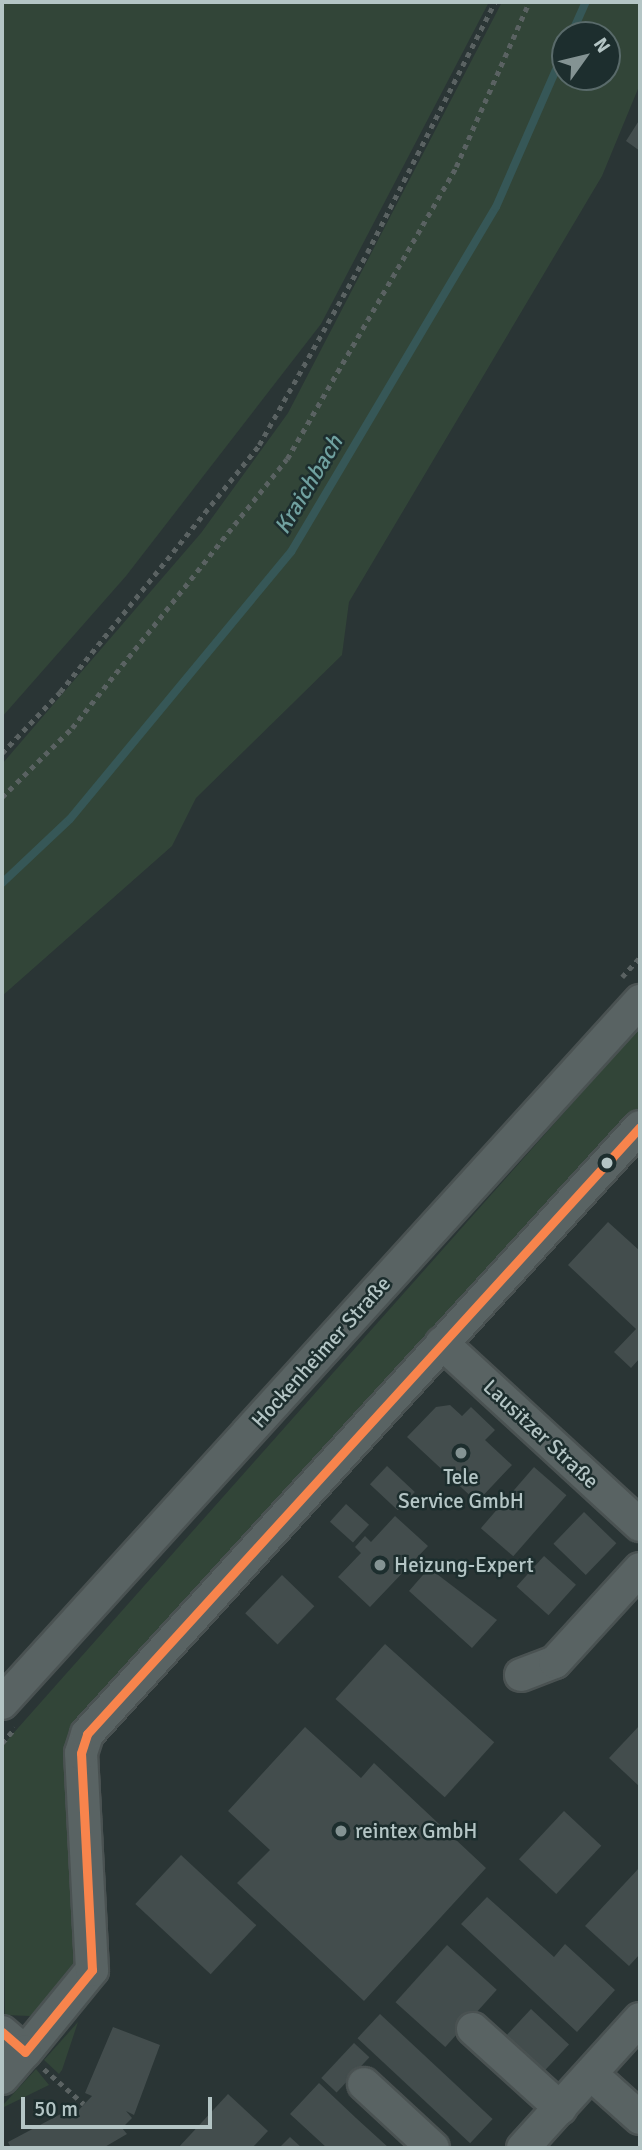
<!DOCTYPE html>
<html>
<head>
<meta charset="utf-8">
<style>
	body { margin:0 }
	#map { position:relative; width:642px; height:2150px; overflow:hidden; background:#2a3535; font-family:Signika,sans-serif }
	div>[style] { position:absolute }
	.green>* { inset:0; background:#324538 }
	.stream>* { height:8px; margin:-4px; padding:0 4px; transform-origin:4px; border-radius:4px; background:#365757 }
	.building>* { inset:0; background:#434d4d; transform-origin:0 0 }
	.path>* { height:4.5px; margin-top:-2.25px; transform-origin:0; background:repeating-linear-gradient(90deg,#5a6262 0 5px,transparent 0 10px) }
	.roads { filter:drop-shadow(2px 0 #4a5252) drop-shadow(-2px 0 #4a5252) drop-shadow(0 2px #4a5252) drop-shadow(0 -2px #4a5252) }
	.minor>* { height:32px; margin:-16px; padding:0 16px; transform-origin:16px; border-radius:16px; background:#596363 }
	.bus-1>* { height:9px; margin:-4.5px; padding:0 4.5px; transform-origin:4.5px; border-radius:4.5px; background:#f8844c }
	.dots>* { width:19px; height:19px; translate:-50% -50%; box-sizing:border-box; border:4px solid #1d2e2e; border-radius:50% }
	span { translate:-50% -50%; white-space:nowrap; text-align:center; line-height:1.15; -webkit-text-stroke:5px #1d2e2e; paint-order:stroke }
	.street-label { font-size:21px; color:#b4c5c5 }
	.poi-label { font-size:21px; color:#b4c5c5 }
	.left { translate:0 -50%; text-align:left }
	.water-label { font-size:23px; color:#70a1a0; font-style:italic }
	.frame { position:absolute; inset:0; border:4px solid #b4c5c5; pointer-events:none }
	.north { position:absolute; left:551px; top:21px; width:70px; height:70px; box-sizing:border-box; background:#1d2e2e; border:2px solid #596a6a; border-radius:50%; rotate:56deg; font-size:19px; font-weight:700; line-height:28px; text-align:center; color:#b4c5c5 }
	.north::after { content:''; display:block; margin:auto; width:24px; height:32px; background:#849393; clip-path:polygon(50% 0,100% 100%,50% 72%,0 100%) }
	.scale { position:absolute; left:21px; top:2097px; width:191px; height:32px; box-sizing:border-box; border:4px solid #b4c5c5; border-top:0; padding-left:9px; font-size:21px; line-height:24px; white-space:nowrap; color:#b4c5c5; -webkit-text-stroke:5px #1d2e2e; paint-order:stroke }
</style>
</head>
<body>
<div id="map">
	<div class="green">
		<i style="clip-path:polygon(2px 2px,489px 2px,321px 324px,126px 576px,2px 717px)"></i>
		<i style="clip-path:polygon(evenodd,502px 2px,640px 2px,640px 84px,602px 176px,349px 602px,342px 655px,196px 798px,172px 846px,2px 996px,2px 764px,201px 533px,288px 413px,502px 2px,565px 35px,607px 35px,607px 77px,565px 77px,565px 35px)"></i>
		<i style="clip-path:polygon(640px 1027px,640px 1106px,74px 1725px,66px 1769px,76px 1962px,70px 1978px,30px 2016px,5px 2015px,2px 1746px)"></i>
		<i style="clip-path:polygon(78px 2022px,62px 2070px,59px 2074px,44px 2060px)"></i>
		<i style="clip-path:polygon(36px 2069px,49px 2085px,2px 2108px,2px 2106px)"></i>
	</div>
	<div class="stream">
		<i style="left:571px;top:35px;width:36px;rotate:-66deg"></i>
		<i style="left:2px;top:883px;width:93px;rotate:-43.3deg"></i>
		<i style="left:70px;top:819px;width:347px;rotate:-50.4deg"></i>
		<i style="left:291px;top:552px;width:401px;rotate:-59.3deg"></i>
		<i style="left:496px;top:207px;width:172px;rotate:-66.4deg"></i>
	</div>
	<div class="building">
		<i style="clip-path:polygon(640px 119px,640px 151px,626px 141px)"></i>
		<i style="clip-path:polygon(608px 1222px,640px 1251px,640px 1358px,631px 1368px,614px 1352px,636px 1329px,568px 1265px)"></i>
		<i style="clip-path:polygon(450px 1405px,462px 1416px,471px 1407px,495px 1430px,485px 1440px,512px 1465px,477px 1502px,407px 1437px,436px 1407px)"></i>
		<i style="left:387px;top:1466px;width:38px;height:25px;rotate:43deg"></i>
		<i style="left:534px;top:1467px;width:43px;height:81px;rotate:41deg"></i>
		<i style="left:346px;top:1504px;width:31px;height:24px;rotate:42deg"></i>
		<i style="left:584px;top:1512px;width:45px;height:44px;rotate:44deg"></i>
		<i style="clip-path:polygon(395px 1516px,428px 1546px,370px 1607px,338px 1577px,361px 1553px,355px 1547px,365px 1536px,371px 1542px)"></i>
		<i style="left:544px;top:1556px;width:43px;height:41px;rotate:42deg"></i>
		<i style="clip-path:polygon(429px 1568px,497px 1620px,472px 1648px,409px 1591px)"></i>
		<i style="left:282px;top:1575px;width:45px;height:53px;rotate:44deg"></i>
		<i style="left:385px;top:1644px;width:147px;height:74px;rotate:42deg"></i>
		<i style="clip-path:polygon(640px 1725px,640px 1787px,609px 1758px)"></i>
		<i style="clip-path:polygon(305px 1727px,361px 1778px,374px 1763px,486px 1868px,364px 2001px,237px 1883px,270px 1850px,228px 1811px)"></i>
		<i style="left:564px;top:1811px;width:51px;height:66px;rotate:43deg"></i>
		<i style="left:181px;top:1855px;width:103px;height:67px;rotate:43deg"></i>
		<i style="clip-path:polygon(640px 1867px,640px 1954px,629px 1966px,585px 1926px)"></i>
		<i style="clip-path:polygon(487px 1897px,554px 1957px,565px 1944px,615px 1990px,577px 2032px,461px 1924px)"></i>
		<i style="left:447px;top:1945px;width:67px;height:77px;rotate:42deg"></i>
		<i style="left:531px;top:2009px;width:52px;height:43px;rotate:43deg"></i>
		<i style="left:380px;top:2014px;width:154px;height:33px;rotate:43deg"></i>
		<i style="clip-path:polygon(113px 2027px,160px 2045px,134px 2115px,126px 2111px,132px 2118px,122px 2128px,127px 2134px,103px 2148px,11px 2148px,8px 2142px,72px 2108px,76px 2113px,92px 2096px,85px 2093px)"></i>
		<i style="left:354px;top:2043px;width:21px;height:48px;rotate:43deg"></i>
		<i style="clip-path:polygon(319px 2083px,356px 2118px,389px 2148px,327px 2148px,290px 2114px)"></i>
		<i style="clip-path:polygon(228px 2094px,268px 2131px,252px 2148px,178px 2148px)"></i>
		<i style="clip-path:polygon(290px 2137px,302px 2148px,279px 2148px)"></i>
	</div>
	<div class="path">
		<i style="left:2px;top:753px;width:84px;rotate:-46.4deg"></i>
		<i style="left:60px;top:692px;width:317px;rotate:-51.1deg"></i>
		<i style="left:259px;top:445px;width:220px;rotate:-60.6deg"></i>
		<i style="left:367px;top:253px;width:282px;rotate:-63deg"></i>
		<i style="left:2px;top:797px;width:98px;rotate:-44.6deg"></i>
		<i style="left:72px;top:728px;width:344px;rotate:-51.4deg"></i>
		<i style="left:287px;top:459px;width:337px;rotate:-59.9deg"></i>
		<i style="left:456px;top:167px;width:180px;rotate:-66.1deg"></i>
		<i style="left:622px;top:977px;width:27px;rotate:-48deg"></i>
		<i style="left:2px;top:1743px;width:20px;rotate:-49deg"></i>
		<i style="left:44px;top:2069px;width:53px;rotate:41.2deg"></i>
	</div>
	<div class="roads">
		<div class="minor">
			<i style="left:442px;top:1343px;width:269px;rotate:42.6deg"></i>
			<i style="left:521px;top:1675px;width:36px;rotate:-21deg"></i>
			<i style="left:555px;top:1662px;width:126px;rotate:-47.6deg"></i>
			<i style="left:2px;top:1703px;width:949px;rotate:-47.73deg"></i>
			<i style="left:473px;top:2029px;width:118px;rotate:42.2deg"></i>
			<i style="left:2px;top:2032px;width:30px;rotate:41deg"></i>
			<i style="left:25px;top:2052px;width:106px;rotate:-50.7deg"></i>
			<i style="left:92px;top:1970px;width:217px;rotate:-92.9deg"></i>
			<i style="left:81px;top:1753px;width:20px;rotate:-72deg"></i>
			<i style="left:87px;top:1734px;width:821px;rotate:-47.67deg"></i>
			<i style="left:591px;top:2074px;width:66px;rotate:41.9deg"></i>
			<i style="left:2px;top:2078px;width:35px;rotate:-49deg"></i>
			<i style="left:364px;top:2084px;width:94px;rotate:42.8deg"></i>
			<i style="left:523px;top:2148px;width:174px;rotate:-47.8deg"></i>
		</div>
	</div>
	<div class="bus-1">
		<i style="left:2px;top:2032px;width:30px;rotate:41deg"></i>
		<i style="left:25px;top:2052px;width:106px;rotate:-50.7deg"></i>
		<i style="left:92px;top:1970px;width:217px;rotate:-92.9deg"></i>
		<i style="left:81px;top:1753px;width:20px;rotate:-72deg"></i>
		<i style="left:87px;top:1734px;width:821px;rotate:-47.67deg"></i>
	</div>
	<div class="dots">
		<i style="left:607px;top:1163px;background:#b4c5c5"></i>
		<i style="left:461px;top:1453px;background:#849393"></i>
		<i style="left:380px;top:1565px;background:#849393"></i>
		<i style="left:341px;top:1831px;background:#849393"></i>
	</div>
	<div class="street-label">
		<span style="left:321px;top:1352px;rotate:-48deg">Hockenheimer Straße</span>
		<span style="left:541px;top:1434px;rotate:43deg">Lausitzer Straße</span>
	</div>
	<div class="poi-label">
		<span style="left:461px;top:1489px">Tele<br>Service GmbH</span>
		<span class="left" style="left:394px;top:1565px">Heizung-Expert</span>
		<span class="left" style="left:355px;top:1831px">reintex GmbH</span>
	</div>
	<div class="water-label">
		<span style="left:309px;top:485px;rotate:-59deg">Kraichbach</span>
	</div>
	<div class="frame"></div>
	<div class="north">N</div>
	<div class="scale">50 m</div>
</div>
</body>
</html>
